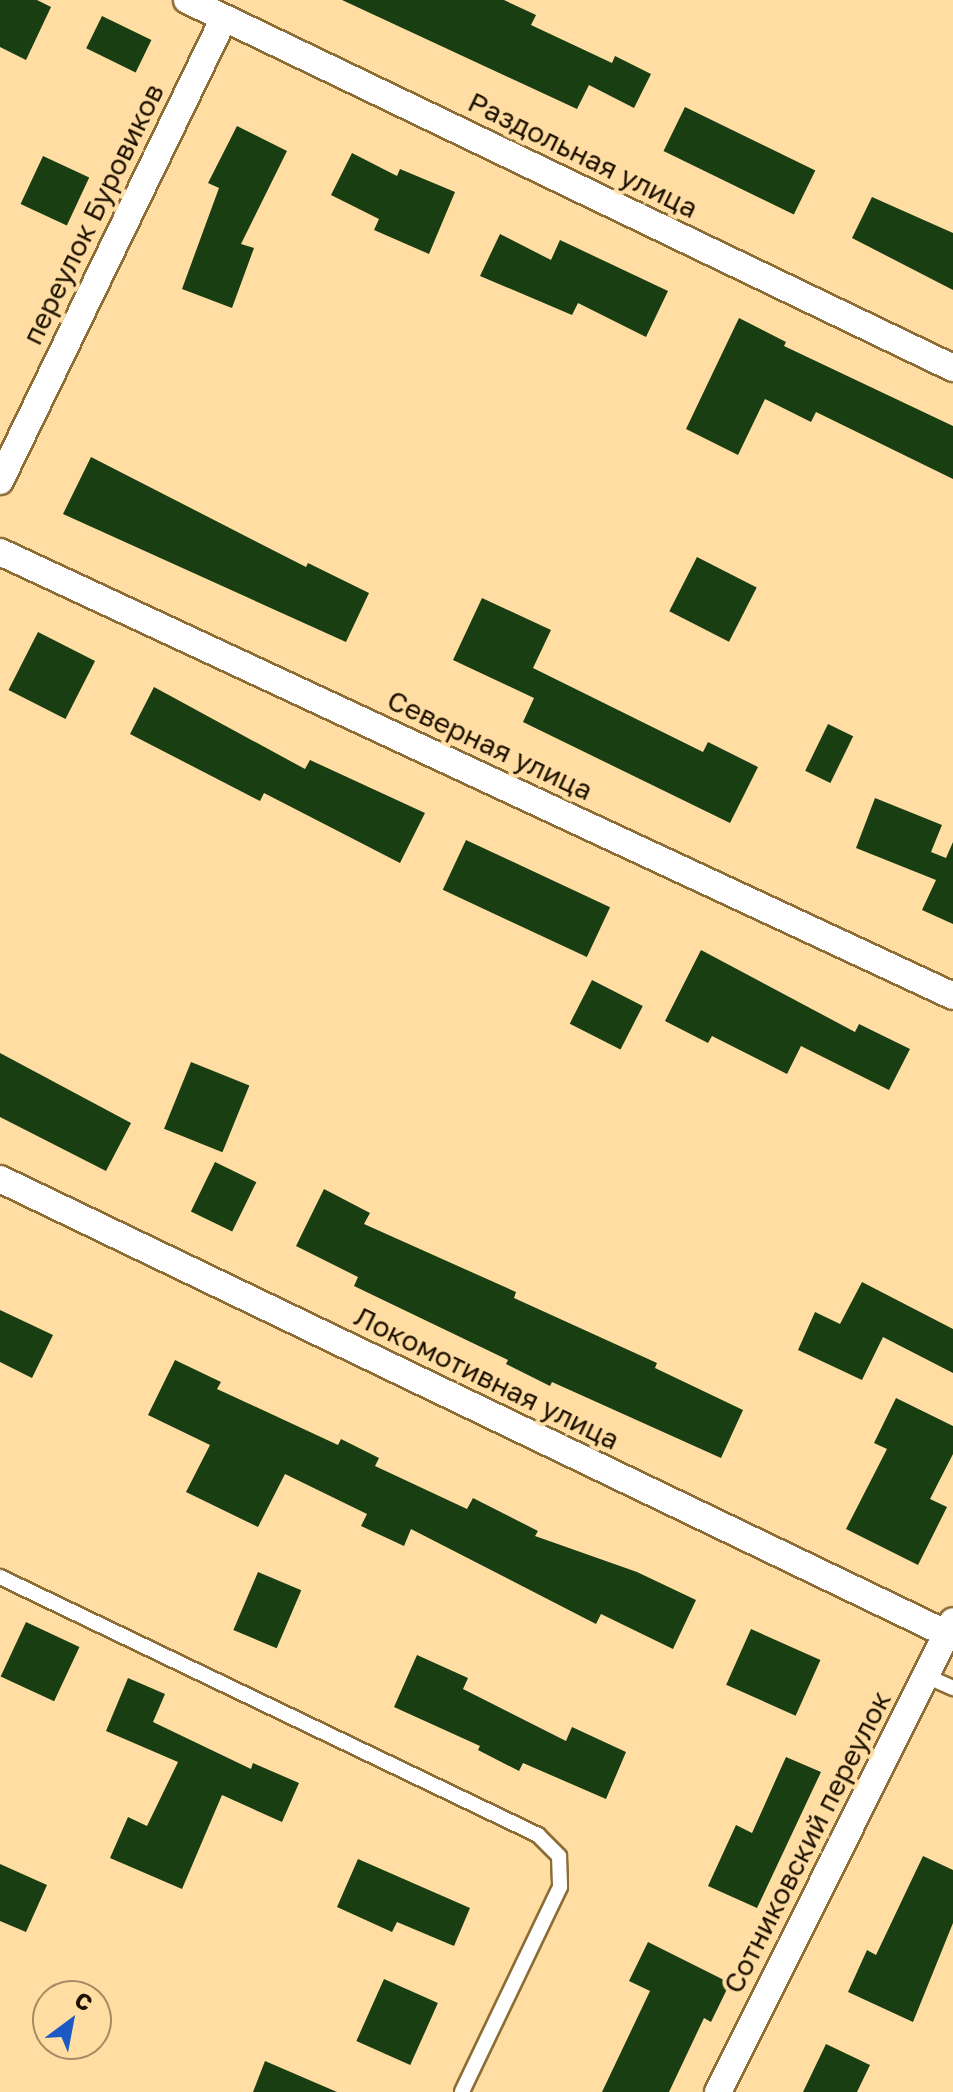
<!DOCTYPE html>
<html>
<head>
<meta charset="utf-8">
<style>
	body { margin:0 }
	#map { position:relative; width:953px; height:2092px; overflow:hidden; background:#ffdda3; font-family:"Golos Text",sans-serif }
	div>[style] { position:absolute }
	.building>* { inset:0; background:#193e12; transform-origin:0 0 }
	.roads { filter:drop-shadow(2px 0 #8b6d35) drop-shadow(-2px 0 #8b6d35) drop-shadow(0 2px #8b6d35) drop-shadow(0 -2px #8b6d35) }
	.service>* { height:14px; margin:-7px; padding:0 7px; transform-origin:7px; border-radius:7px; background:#fff }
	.minor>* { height:26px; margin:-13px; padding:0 13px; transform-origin:13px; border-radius:13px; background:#fff }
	span { translate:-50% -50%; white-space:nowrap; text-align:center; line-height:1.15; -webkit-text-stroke:8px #ffdda3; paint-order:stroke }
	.street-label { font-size:28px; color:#1e1300 }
	.north { position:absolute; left:32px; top:1980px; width:80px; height:80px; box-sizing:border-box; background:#ffdda3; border:2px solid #a58c62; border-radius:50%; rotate:32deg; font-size:22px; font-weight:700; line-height:32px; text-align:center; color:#1e1300 }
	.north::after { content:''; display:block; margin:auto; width:28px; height:36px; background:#1c59c5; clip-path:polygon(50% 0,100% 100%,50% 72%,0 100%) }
</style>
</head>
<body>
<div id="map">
	<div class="building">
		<i style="clip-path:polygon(0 0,37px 0,51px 7px,26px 60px,0 47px)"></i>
		<i style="clip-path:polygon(342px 0,504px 0,536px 15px,531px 25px,612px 63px,615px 56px,651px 74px,634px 108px,589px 85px,577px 109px)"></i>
		<i style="left:102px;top:16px;width:55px;height:36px;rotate:26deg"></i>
		<i style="left:685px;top:107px;width:145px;height:49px;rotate:26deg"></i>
		<i style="clip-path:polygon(237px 126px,287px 151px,241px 244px,254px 248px,232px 308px,182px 289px,219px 188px,208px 183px)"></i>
		<i style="clip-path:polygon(352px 153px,397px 176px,400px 169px,455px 192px,429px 254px,374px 230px,379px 219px,331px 195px)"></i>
		<i style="left:43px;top:156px;width:51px;height:53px;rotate:25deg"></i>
		<i style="clip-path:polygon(872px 197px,953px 233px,953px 290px,852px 238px)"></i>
		<i style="clip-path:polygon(500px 234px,551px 260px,560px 240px,668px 291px,646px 337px,578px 303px,572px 315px,480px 276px)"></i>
		<i style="clip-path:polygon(739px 318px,786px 342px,784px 346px,953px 426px,953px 479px,816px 412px,811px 422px,765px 399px,738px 455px,686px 429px)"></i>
		<i style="clip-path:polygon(91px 457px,306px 567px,308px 563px,369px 593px,346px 642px,63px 514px)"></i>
		<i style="left:697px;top:557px;width:67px;height:61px;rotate:27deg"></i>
		<i style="clip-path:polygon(482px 598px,551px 630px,533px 668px,703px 752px,708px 742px,758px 767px,730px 823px,523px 722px,534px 698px,453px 660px)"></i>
		<i style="left:38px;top:632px;width:64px;height:65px;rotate:27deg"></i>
		<i style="clip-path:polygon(154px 687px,305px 769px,310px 760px,425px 813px,400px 863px,264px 793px,260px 801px,130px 734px)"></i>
		<i style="left:828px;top:724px;width:28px;height:52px;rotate:26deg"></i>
		<i style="clip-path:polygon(875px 798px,942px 825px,931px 852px,946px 858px,953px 842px,953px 924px,922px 910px,936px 880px,856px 848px)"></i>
		<i style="left:466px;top:840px;width:159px;height:55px;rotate:25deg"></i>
		<i style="clip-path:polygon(701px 950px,855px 1032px,859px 1024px,910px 1049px,889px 1090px,801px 1046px,787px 1074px,712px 1036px,708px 1043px,665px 1021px)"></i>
		<i style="left:592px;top:980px;width:57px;height:49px;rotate:27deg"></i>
		<i style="clip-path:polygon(0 1053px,131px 1123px,106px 1171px,0 1117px)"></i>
		<i style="left:191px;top:1062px;width:63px;height:72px;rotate:22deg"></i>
		<i style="left:215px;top:1162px;width:46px;height:55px;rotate:26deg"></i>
		<i style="clip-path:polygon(324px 1189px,370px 1213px,364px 1224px,516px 1292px,514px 1298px,657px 1363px,655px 1368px,743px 1410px,721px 1458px,552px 1382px,550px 1386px,506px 1364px,508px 1360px,354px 1286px,358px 1277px,296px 1246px)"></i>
		<i style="clip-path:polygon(862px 1282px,953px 1329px,953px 1373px,883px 1337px,862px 1380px,798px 1350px,815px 1312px,840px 1324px)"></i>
		<i style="clip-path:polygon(0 1310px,53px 1335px,32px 1378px,0 1362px)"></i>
		<i style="clip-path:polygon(175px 1360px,221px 1382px,217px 1389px,338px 1445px,341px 1439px,379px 1458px,375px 1466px,467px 1509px,473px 1498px,538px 1531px,535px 1536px,637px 1572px,696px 1600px,673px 1649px,601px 1614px,596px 1624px,411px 1529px,404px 1546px,361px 1526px,367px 1514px,285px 1474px,258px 1527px,186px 1492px,210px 1445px,148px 1415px)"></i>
		<i style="clip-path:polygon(896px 1398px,953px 1426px,953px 1454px,930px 1499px,947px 1507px,918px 1565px,846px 1529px,887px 1449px,874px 1443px)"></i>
		<i style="left:258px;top:1572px;width:47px;height:63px;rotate:23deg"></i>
		<i style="left:26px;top:1622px;width:59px;height:60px;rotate:25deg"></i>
		<i style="left:751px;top:1629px;width:76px;height:61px;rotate:24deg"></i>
		<i style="clip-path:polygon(417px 1655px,468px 1678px,463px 1689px,566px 1741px,572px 1727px,626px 1752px,606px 1799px,523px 1763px,519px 1771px,478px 1750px,480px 1746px,394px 1707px)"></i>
		<i style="clip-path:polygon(128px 1678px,165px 1694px,153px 1722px,251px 1769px,253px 1763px,299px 1783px,282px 1822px,222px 1795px,182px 1889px,110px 1858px,128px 1817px,147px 1826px,178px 1762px,106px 1731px)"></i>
		<i style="clip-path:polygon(786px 1757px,821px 1772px,757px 1908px,708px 1886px,736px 1825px,752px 1833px)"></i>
		<i style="clip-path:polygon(923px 1856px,953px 1870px,953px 1923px,913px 2022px,848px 1992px,867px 1950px,876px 1955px)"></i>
		<i style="clip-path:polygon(358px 1859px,470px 1908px,454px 1946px,397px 1922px,392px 1932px,337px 1907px)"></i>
		<i style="clip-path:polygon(0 1864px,47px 1885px,26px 1932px,0 1921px)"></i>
		<i style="clip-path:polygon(648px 1942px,730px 1983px,711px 2022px,704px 2018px,669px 2092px,602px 2092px,650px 1991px,629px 1981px)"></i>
		<i style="left:384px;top:1979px;width:59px;height:68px;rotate:24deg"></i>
		<i style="clip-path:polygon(826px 2044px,870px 2065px,857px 2092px,803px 2092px)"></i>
		<i style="clip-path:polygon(265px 2061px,337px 2092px,253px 2092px)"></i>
	</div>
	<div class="roads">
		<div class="service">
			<i style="left:0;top:1577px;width:597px;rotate:25.62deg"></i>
			<i style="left:538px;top:1835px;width:30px;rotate:45deg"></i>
			<i style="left:559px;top:1856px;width:31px;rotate:88deg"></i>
			<i style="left:560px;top:1887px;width:227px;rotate:115.6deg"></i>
			<i style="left:926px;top:1676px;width:30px;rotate:24deg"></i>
		</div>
		<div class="minor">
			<i style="left:187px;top:0;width:850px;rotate:25.66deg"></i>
			<i style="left:0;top:481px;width:514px;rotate:-64.18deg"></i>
			<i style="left:0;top:552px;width:1051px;rotate:24.98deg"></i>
			<i style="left:0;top:1179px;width:1051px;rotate:25.66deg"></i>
			<i style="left:718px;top:2092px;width:526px;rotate:-63.48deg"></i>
		</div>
	</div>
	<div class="street-label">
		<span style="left:583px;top:155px;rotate:26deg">Раздольная улица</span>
		<span style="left:93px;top:214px;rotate:-64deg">переулок Буровиков</span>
		<span style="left:490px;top:745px;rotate:25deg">Северная улица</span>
		<span style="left:487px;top:1378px;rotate:26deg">Локомотивная улица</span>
		<span style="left:807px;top:1842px;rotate:-63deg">Сотниковский переулок</span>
	</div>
	<div class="north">С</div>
</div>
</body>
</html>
